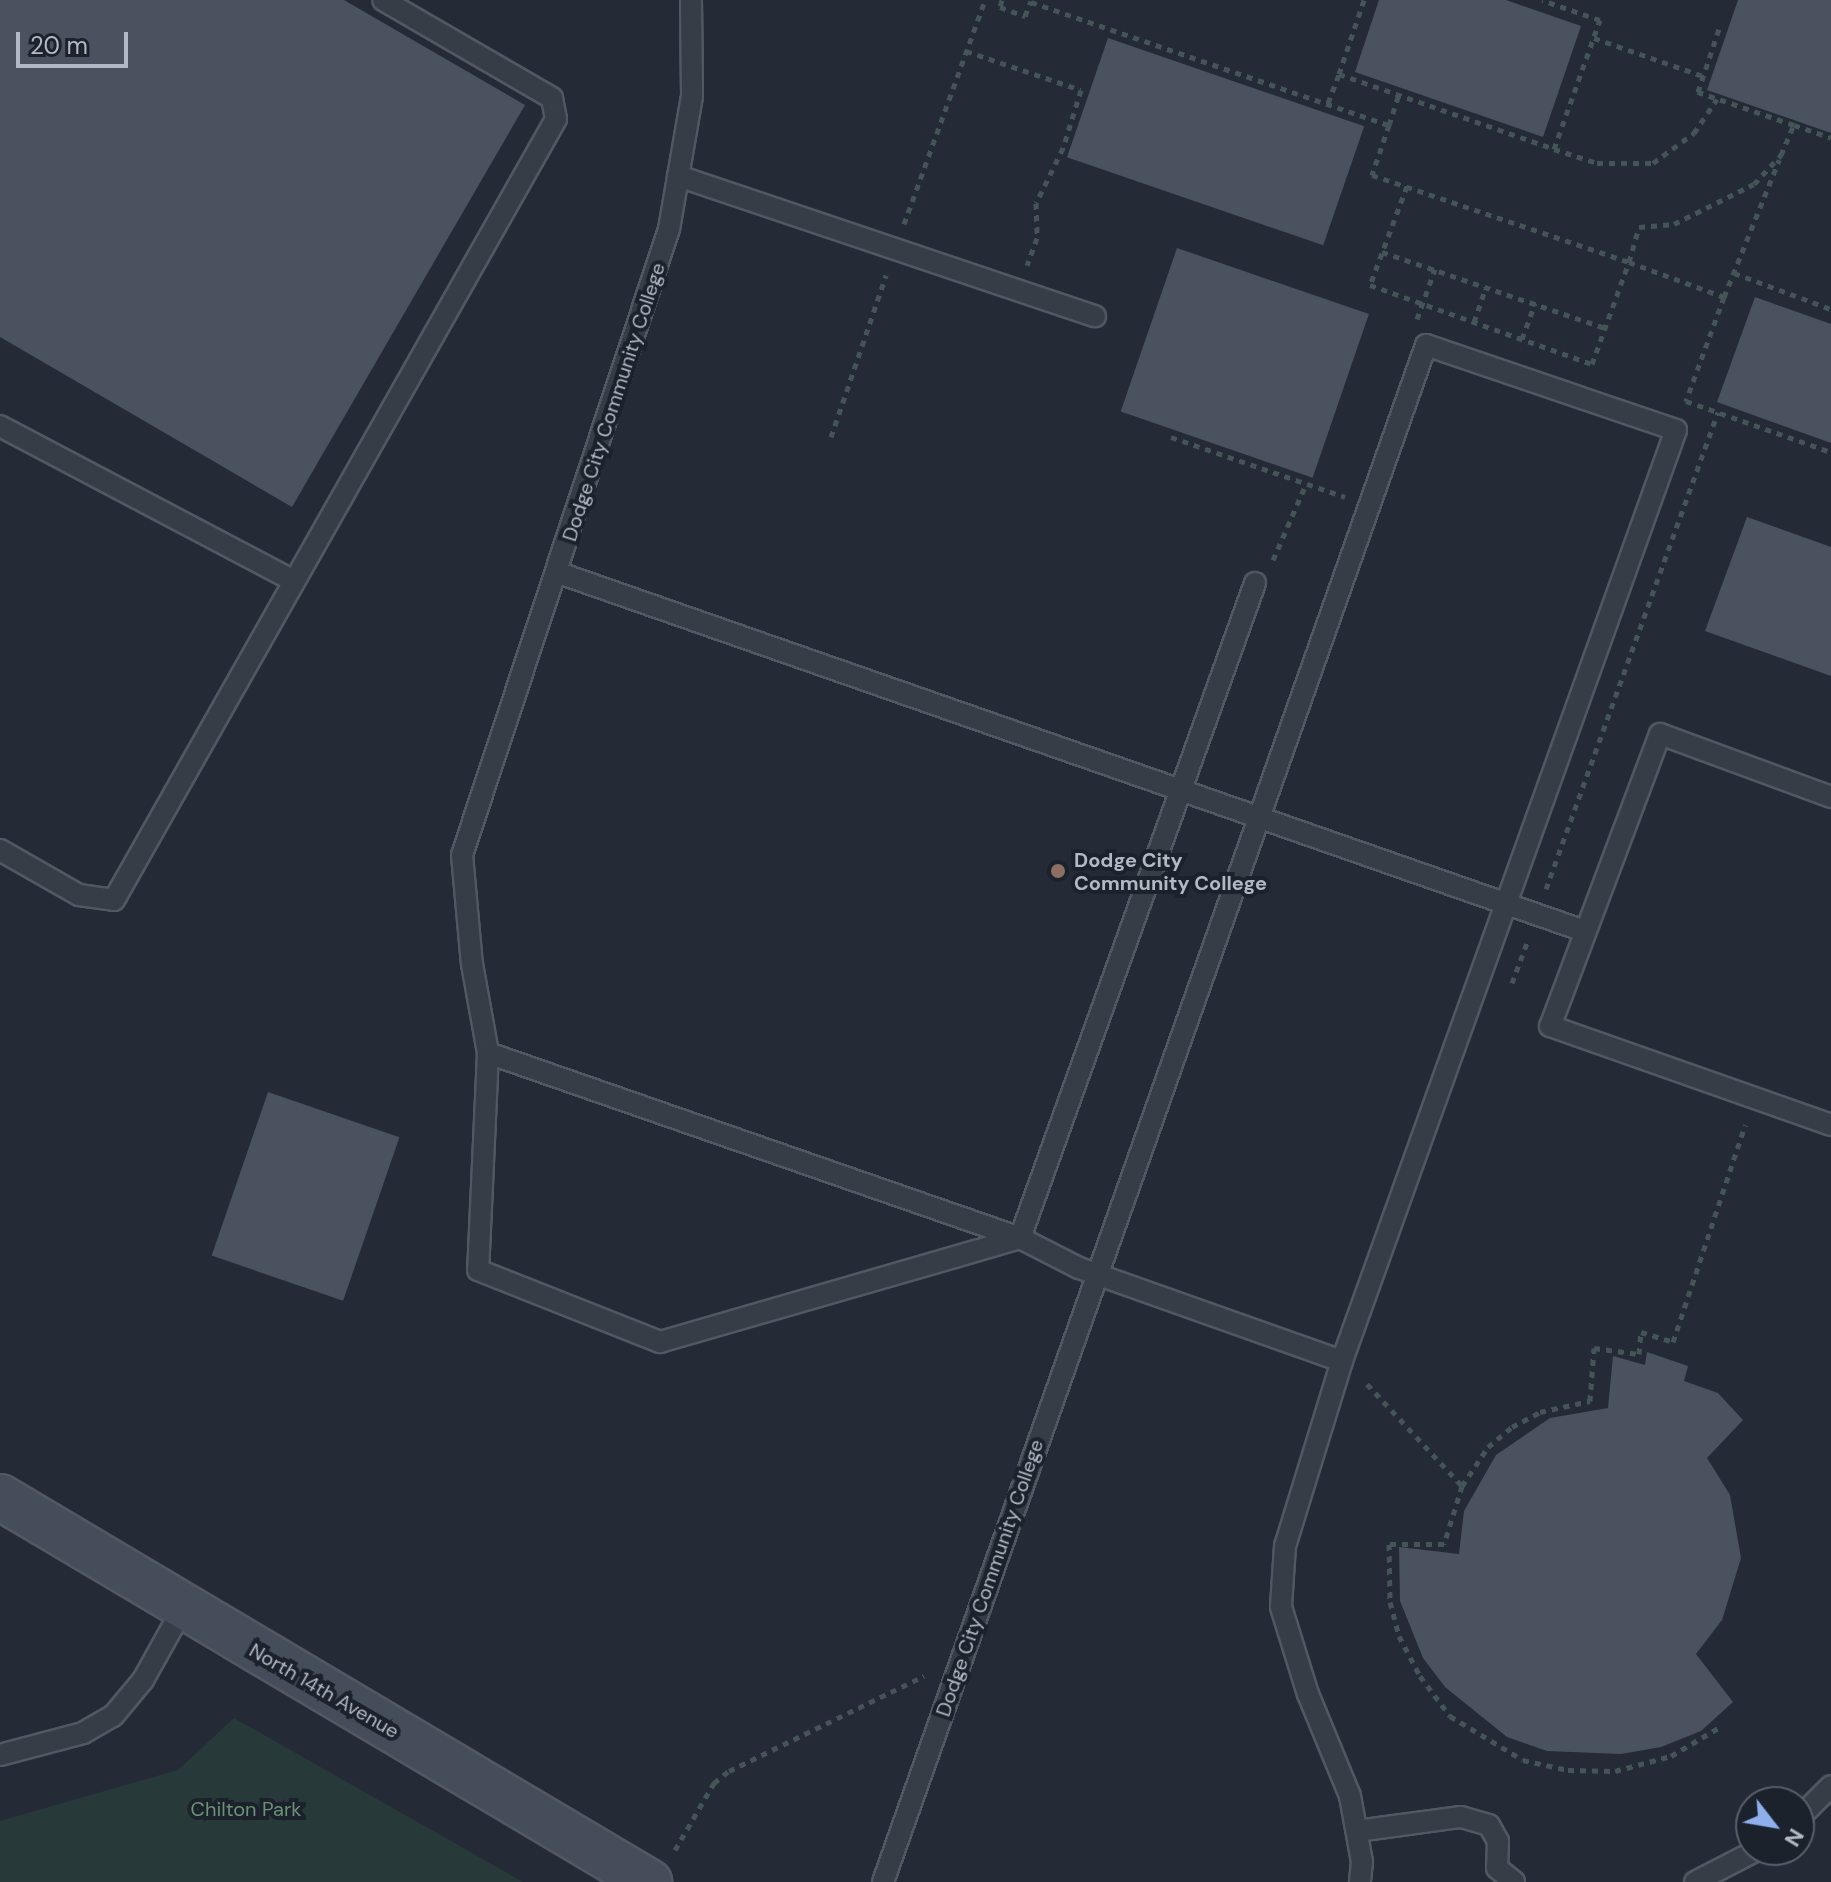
<!DOCTYPE html>
<html>
<head>
<meta charset="utf-8">
<style>
	body { margin:0 }
	#map { position:relative; width:1831px; height:1882px; overflow:hidden; background:#242b37; font-family:"DM Sans",sans-serif }
	div>[style] { position:absolute }
	.green>* { inset:0; background:#28393a }
	.building>* { inset:0; background:#4a5260; transform-origin:0 0 }
	.path>* { height:5px; margin-top:-2.5px; transform-origin:0; background:repeating-linear-gradient(90deg,#455457 0 6px,transparent 0 12px) }
	.roads { filter:drop-shadow(2px 0 #525862) drop-shadow(-2px 0 #525862) drop-shadow(0 2px #525862) drop-shadow(0 -2px #525862) }
	.lane>* { height:20px; margin:-10px; padding:0 10px; transform-origin:10px; border-radius:10px; background:#373d47 }
	.secondary>* { height:44px; margin:-22px; padding:0 22px; transform-origin:22px; border-radius:22px; background:#454c5a }
	.dots>* { width:22px; height:22px; translate:-50% -50%; box-sizing:border-box; border:4px solid #1c222c; border-radius:50% }
	span { translate:-50% -50%; white-space:nowrap; text-align:center; line-height:1.15; -webkit-text-stroke:8px #1c222c; paint-order:stroke }
	.street-label { font-size:20px; color:#b2b8c4 }
	.poi-label { font-size:20px; color:#b2b8c4; font-weight:700 }
	.left { translate:0 -50%; text-align:left }
	.park-label { font-size:20px; color:#6b9276 }
	.north { position:absolute; left:1735px; top:1786px; width:80px; height:80px; box-sizing:border-box; background:#1c222c; border:2px solid #585e69; border-radius:50%; rotate:121deg; font-size:22px; font-weight:700; line-height:32px; text-align:center; color:#b2b8c4 }
	.north::after { content:''; display:block; margin:auto; width:28px; height:36px; background:#8eafec; clip-path:polygon(50% 0,100% 100%,50% 72%,0 100%) }
	.scale { position:absolute; left:16px; top:32px; width:112px; height:36px; box-sizing:border-box; border:4px solid #b2b8c4; border-top:0; padding-left:10px; font-size:24px; line-height:28px; white-space:nowrap; color:#b2b8c4; -webkit-text-stroke:6px #1c222c; paint-order:stroke }
</style>
</head>
<body>
<div id="map">
	<div class="green">
		<i style="clip-path:polygon(234px 1718px,523px 1882px,0 1882px,0 1821px,178px 1770px)"></i>
	</div>
	<div class="building">
		<i style="clip-path:polygon(0 0,344px 0,525px 105px,292px 507px,0 337px)"></i>
		<i style="clip-path:polygon(1379px 0,1506px 0,1581px 26px,1543px 137px,1355px 72px)"></i>
		<i style="clip-path:polygon(1738px 0,1831px 0,1831px 133px,1707px 90px)"></i>
		<i style="left:1108px;top:38px;width:271px;height:126px;rotate:19deg"></i>
		<i style="left:1177px;top:248px;width:203px;height:173px;rotate:19deg"></i>
		<i style="clip-path:polygon(1755px 297px,1831px 324px,1831px 443px,1717px 402px)"></i>
		<i style="clip-path:polygon(1747px 517px,1831px 547px,1831px 676px,1705px 631px)"></i>
		<i style="left:268px;top:1092px;width:139px;height:173px;rotate:19deg"></i>
		<i style="clip-path:polygon(1647px 1352px,1688px 1366px,1684px 1381px,1718px 1393px,1743px 1420px,1707px 1458px,1730px 1495px,1741px 1558px,1722px 1620px,1696px 1654px,1733px 1702px,1701px 1731px,1661px 1747px,1621px 1754px,1547px 1751px,1507px 1737px,1445px 1687px,1423px 1658px,1400px 1601px,1399px 1547px,1459px 1554px,1464px 1511px,1496px 1455px,1550px 1418px,1608px 1408px,1613px 1356px,1645px 1365px)"></i>
	</div>
	<div class="path">
		<i style="left:1002px;top:0;width:7px;rotate:106deg"></i>
		<i style="left:1000px;top:7px;width:27px;rotate:20deg"></i>
		<i style="left:1025px;top:16px;width:16px;rotate:-68deg"></i>
		<i style="left:1364px;top:0;width:78px;rotate:108.7deg"></i>
		<i style="left:1339px;top:74px;width:228px;rotate:19.2deg"></i>
		<i style="left:1554px;top:149px;width:137px;rotate:-70.4deg"></i>
		<i style="left:1600px;top:20px;width:61px;rotate:-161deg"></i>
		<i style="left:1031px;top:2px;width:379px;rotate:19deg"></i>
		<i style="left:1389px;top:125px;width:32px;rotate:-72deg"></i>
		<i style="left:1594px;top:38px;width:115px;rotate:19.2deg"></i>
		<i style="left:966px;top:51px;width:121px;rotate:18.7deg"></i>
		<i style="left:1081px;top:90px;width:61px;rotate:107.2deg"></i>
		<i style="left:1063px;top:148px;width:61px;rotate:116.1deg"></i>
		<i style="left:1036px;top:203px;width:35px;rotate:88deg"></i>
		<i style="left:1037px;top:238px;width:29px;rotate:110deg"></i>
		<i style="left:1328px;top:103px;width:31px;rotate:-69deg"></i>
		<i style="left:1389px;top:125px;width:53px;rotate:108.8deg"></i>
		<i style="left:1372px;top:175px;width:271px;rotate:18.7deg"></i>
		<i style="left:1629px;top:262px;width:36px;rotate:-74deg"></i>
		<i style="left:1639px;top:227px;width:35px;rotate:-5deg"></i>
		<i style="left:1674px;top:224px;width:89px;rotate:-26.6deg"></i>
		<i style="left:1754px;top:184px;width:40px;rotate:-47deg"></i>
		<i style="left:1781px;top:155px;width:33px;rotate:-67deg"></i>
		<i style="left:1794px;top:125px;width:102px;rotate:-161deg"></i>
		<i style="left:1698px;top:92px;width:70px;rotate:-71.6deg"></i>
		<i style="left:1794px;top:125px;width:39px;rotate:19deg"></i>
		<i style="left:1554px;top:149px;width:45px;rotate:18deg"></i>
		<i style="left:1597px;top:163px;width:56px"></i>
		<i style="left:1653px;top:163px;width:51px;rotate:-36.2deg"></i>
		<i style="left:1694px;top:133px;width:41px;rotate:-55.9deg"></i>
		<i style="left:1407px;top:186px;width:106px;rotate:110.5deg"></i>
		<i style="left:1370px;top:285px;width:236px;rotate:19.6deg"></i>
		<i style="left:1592px;top:364px;width:109px;rotate:-70.1deg"></i>
		<i style="left:1629px;top:262px;width:101px;rotate:20.2deg"></i>
		<i style="left:1724px;top:297px;width:148px;rotate:-68.1deg"></i>
		<i style="left:904px;top:224px;width:238px;rotate:-70.1deg"></i>
		<i style="left:1382px;top:252px;width:236px;rotate:18.8deg"></i>
		<i style="left:1734px;top:273px;width:103px;rotate:20.4deg"></i>
		<i style="left:1724px;top:297px;width:111px;rotate:110.1deg"></i>
		<i style="left:1686px;top:401px;width:154px;rotate:19.4deg"></i>
		<i style="left:1417px;top:319px;width:53px;rotate:-70.2deg"></i>
		<i style="left:1474px;top:322px;width:37px;rotate:-71deg"></i>
		<i style="left:1522px;top:339px;width:38px;rotate:-70deg"></i>
		<i style="left:831px;top:437px;width:171px;rotate:-71.2deg"></i>
		<i style="left:1171px;top:437px;width:184px;rotate:19deg"></i>
		<i style="left:1273px;top:560px;width:83px;rotate:-66.5deg"></i>
		<i style="left:1546px;top:889px;width:507px;rotate:-70.17deg"></i>
		<i style="left:1512px;top:983px;width:46px;rotate:-69.6deg"></i>
		<i style="left:1367px;top:1384px;width:139px;rotate:47deg"></i>
		<i style="left:1462px;top:1486px;width:61px;rotate:107.2deg"></i>
		<i style="left:1444px;top:1544px;width:55px;rotate:180deg"></i>
		<i style="left:1389px;top:1544px;width:58px;rotate:89deg"></i>
		<i style="left:1390px;top:1602px;width:35px;rotate:75deg"></i>
		<i style="left:1399px;top:1636px;width:45px;rotate:62.3deg"></i>
		<i style="left:1420px;top:1676px;width:50px;rotate:53.1deg"></i>
		<i style="left:1450px;top:1716px;width:85px;rotate:31.1deg"></i>
		<i style="left:1523px;top:1760px;width:46px;rotate:12.5deg"></i>
		<i style="left:1568px;top:1770px;width:47px;rotate:1.2deg"></i>
		<i style="left:1615px;top:1771px;width:58px;rotate:-15deg"></i>
		<i style="left:1671px;top:1756px;width:57px;rotate:-30.6deg"></i>
		<i style="left:1462px;top:1486px;width:47px;rotate:-56.3deg"></i>
		<i style="left:1488px;top:1447px;width:31px;rotate:-40deg"></i>
		<i style="left:1512px;top:1427px;width:32px;rotate:-28deg"></i>
		<i style="left:1540px;top:1412px;width:51px;rotate:-12.4deg"></i>
		<i style="left:1590px;top:1401px;width:53px;rotate:-85.7deg"></i>
		<i style="left:1594px;top:1348px;width:45px;rotate:7.6deg"></i>
		<i style="left:1639px;top:1354px;width:22px;rotate:-85deg"></i>
		<i style="left:1641px;top:1332px;width:34px;rotate:17deg"></i>
		<i style="left:1673px;top:1342px;width:229px;rotate:-71.6deg"></i>
		<i style="left:675px;top:1850px;width:78px;rotate:-59.8deg"></i>
		<i style="left:714px;top:1783px;width:19px;rotate:-39deg"></i>
		<i style="left:729px;top:1771px;width:217px;rotate:-26deg"></i>
	</div>
	<div class="roads">
		<div class="lane">
			<i style="left:691px;top:0;width:96px;rotate:89.4deg"></i>
			<i style="left:692px;top:96px;width:135px;rotate:99.8deg"></i>
			<i style="left:669px;top:229px;width:659px;rotate:108.3deg"></i>
			<i style="left:462px;top:855px;width:109px;rotate:84.8deg"></i>
			<i style="left:472px;top:964px;width:90px;rotate:79.8deg"></i>
			<i style="left:488px;top:1053px;width:563px;rotate:19.17deg"></i>
			<i style="left:1020px;top:1238px;width:66px;rotate:27deg"></i>
			<i style="left:1079px;top:1268px;width:279px;rotate:19.5deg"></i>
			<i style="left:678px;top:176px;width:440px;rotate:18.6deg"></i>
			<i style="left:0;top:426px;width:332px;rotate:27.8deg"></i>
			<i style="left:559px;top:573px;width:1086px;rotate:19.25deg"></i>
			<i style="left:1831px;top:797px;width:182px;rotate:-159.8deg"></i>
			<i style="left:1660px;top:734px;width:312px;rotate:110.6deg"></i>
			<i style="left:1550px;top:1026px;width:298px;rotate:19.4deg"></i>
			<i style="left:0;top:850px;width:91px;rotate:29.7deg"></i>
			<i style="left:79px;top:895px;width:35px;rotate:8deg"></i>
			<i style="left:114px;top:900px;width:897px;rotate:-60.49deg"></i>
			<i style="left:556px;top:119px;width:21px;rotate:-101deg"></i>
			<i style="left:552px;top:98px;width:195px;rotate:-149.9deg"></i>
			<i style="left:488px;top:1053px;width:217px;rotate:92.6deg"></i>
			<i style="left:478px;top:1270px;width:196px;rotate:21.6deg"></i>
			<i style="left:660px;top:1342px;width:375px;rotate:-16.1deg"></i>
			<i style="left:1020px;top:1238px;width:696px;rotate:-70.26deg"></i>
			<i style="left:0;top:1755px;width:86px;rotate:-14.8deg"></i>
			<i style="left:83px;top:1733px;width:34px;rotate:-30deg"></i>
			<i style="left:113px;top:1716px;width:47px;rotate:-50.2deg"></i>
			<i style="left:143px;top:1680px;width:82px;rotate:-60.9deg"></i>
			<i style="left:1799px;top:1818px;width:45px;rotate:-45deg"></i>
			<i style="left:1357px;top:1831px;width:105px;rotate:-7.7deg"></i>
			<i style="left:1461px;top:1817px;width:29px;rotate:16deg"></i>
			<i style="left:1489px;top:1825px;width:18px;rotate:61deg"></i>
			<i style="left:1498px;top:1841px;width:27px;rotate:92deg"></i>
			<i style="left:1497px;top:1868px;width:22px;rotate:39deg"></i>
			<i style="left:883px;top:1882px;width:1630px;rotate:-70.54deg"></i>
			<i style="left:1426px;top:345px;width:264px;rotate:18.8deg"></i>
			<i style="left:1676px;top:430px;width:989px;rotate:109.74deg"></i>
			<i style="left:1342px;top:1361px;width:194px;rotate:107.1deg"></i>
			<i style="left:1285px;top:1546px;width:61px;rotate:93.8deg"></i>
			<i style="left:1281px;top:1607px;width:91px;rotate:72.8deg"></i>
			<i style="left:1308px;top:1694px;width:110px;rotate:67.6deg"></i>
			<i style="left:1350px;top:1796px;width:67px;rotate:79.7deg"></i>
			<i style="left:1362px;top:1862px;width:20px;rotate:96deg"></i>
			<i style="left:1695px;top:1882px;width:70px;rotate:-27.3deg"></i>
		</div>
		<div class="secondary">
			<i style="left:0;top:1497px;width:755px;rotate:30.68deg"></i>
		</div>
	</div>
	<div class="dots">
		<i style="left:1058px;top:871px;background:#8d6e63"></i>
	</div>
	<div class="street-label">
		<span style="left:614px;top:402px;rotate:-72deg">Dodge City Community College</span>
		<span style="left:990px;top:1578px;rotate:-71deg">Dodge City Community College</span>
		<span style="left:324px;top:1691px;rotate:30deg">North 14th Avenue</span>
	</div>
	<div class="poi-label">
		<span class="left" style="left:1074px;top:872px">Dodge City<br>Community College</span>
	</div>
	<div class="park-label">
		<span style="left:246px;top:1809px">Chilton Park</span>
	</div>
	<div class="north">N</div>
	<div class="scale">20 m</div>
</div>
</body>
</html>
